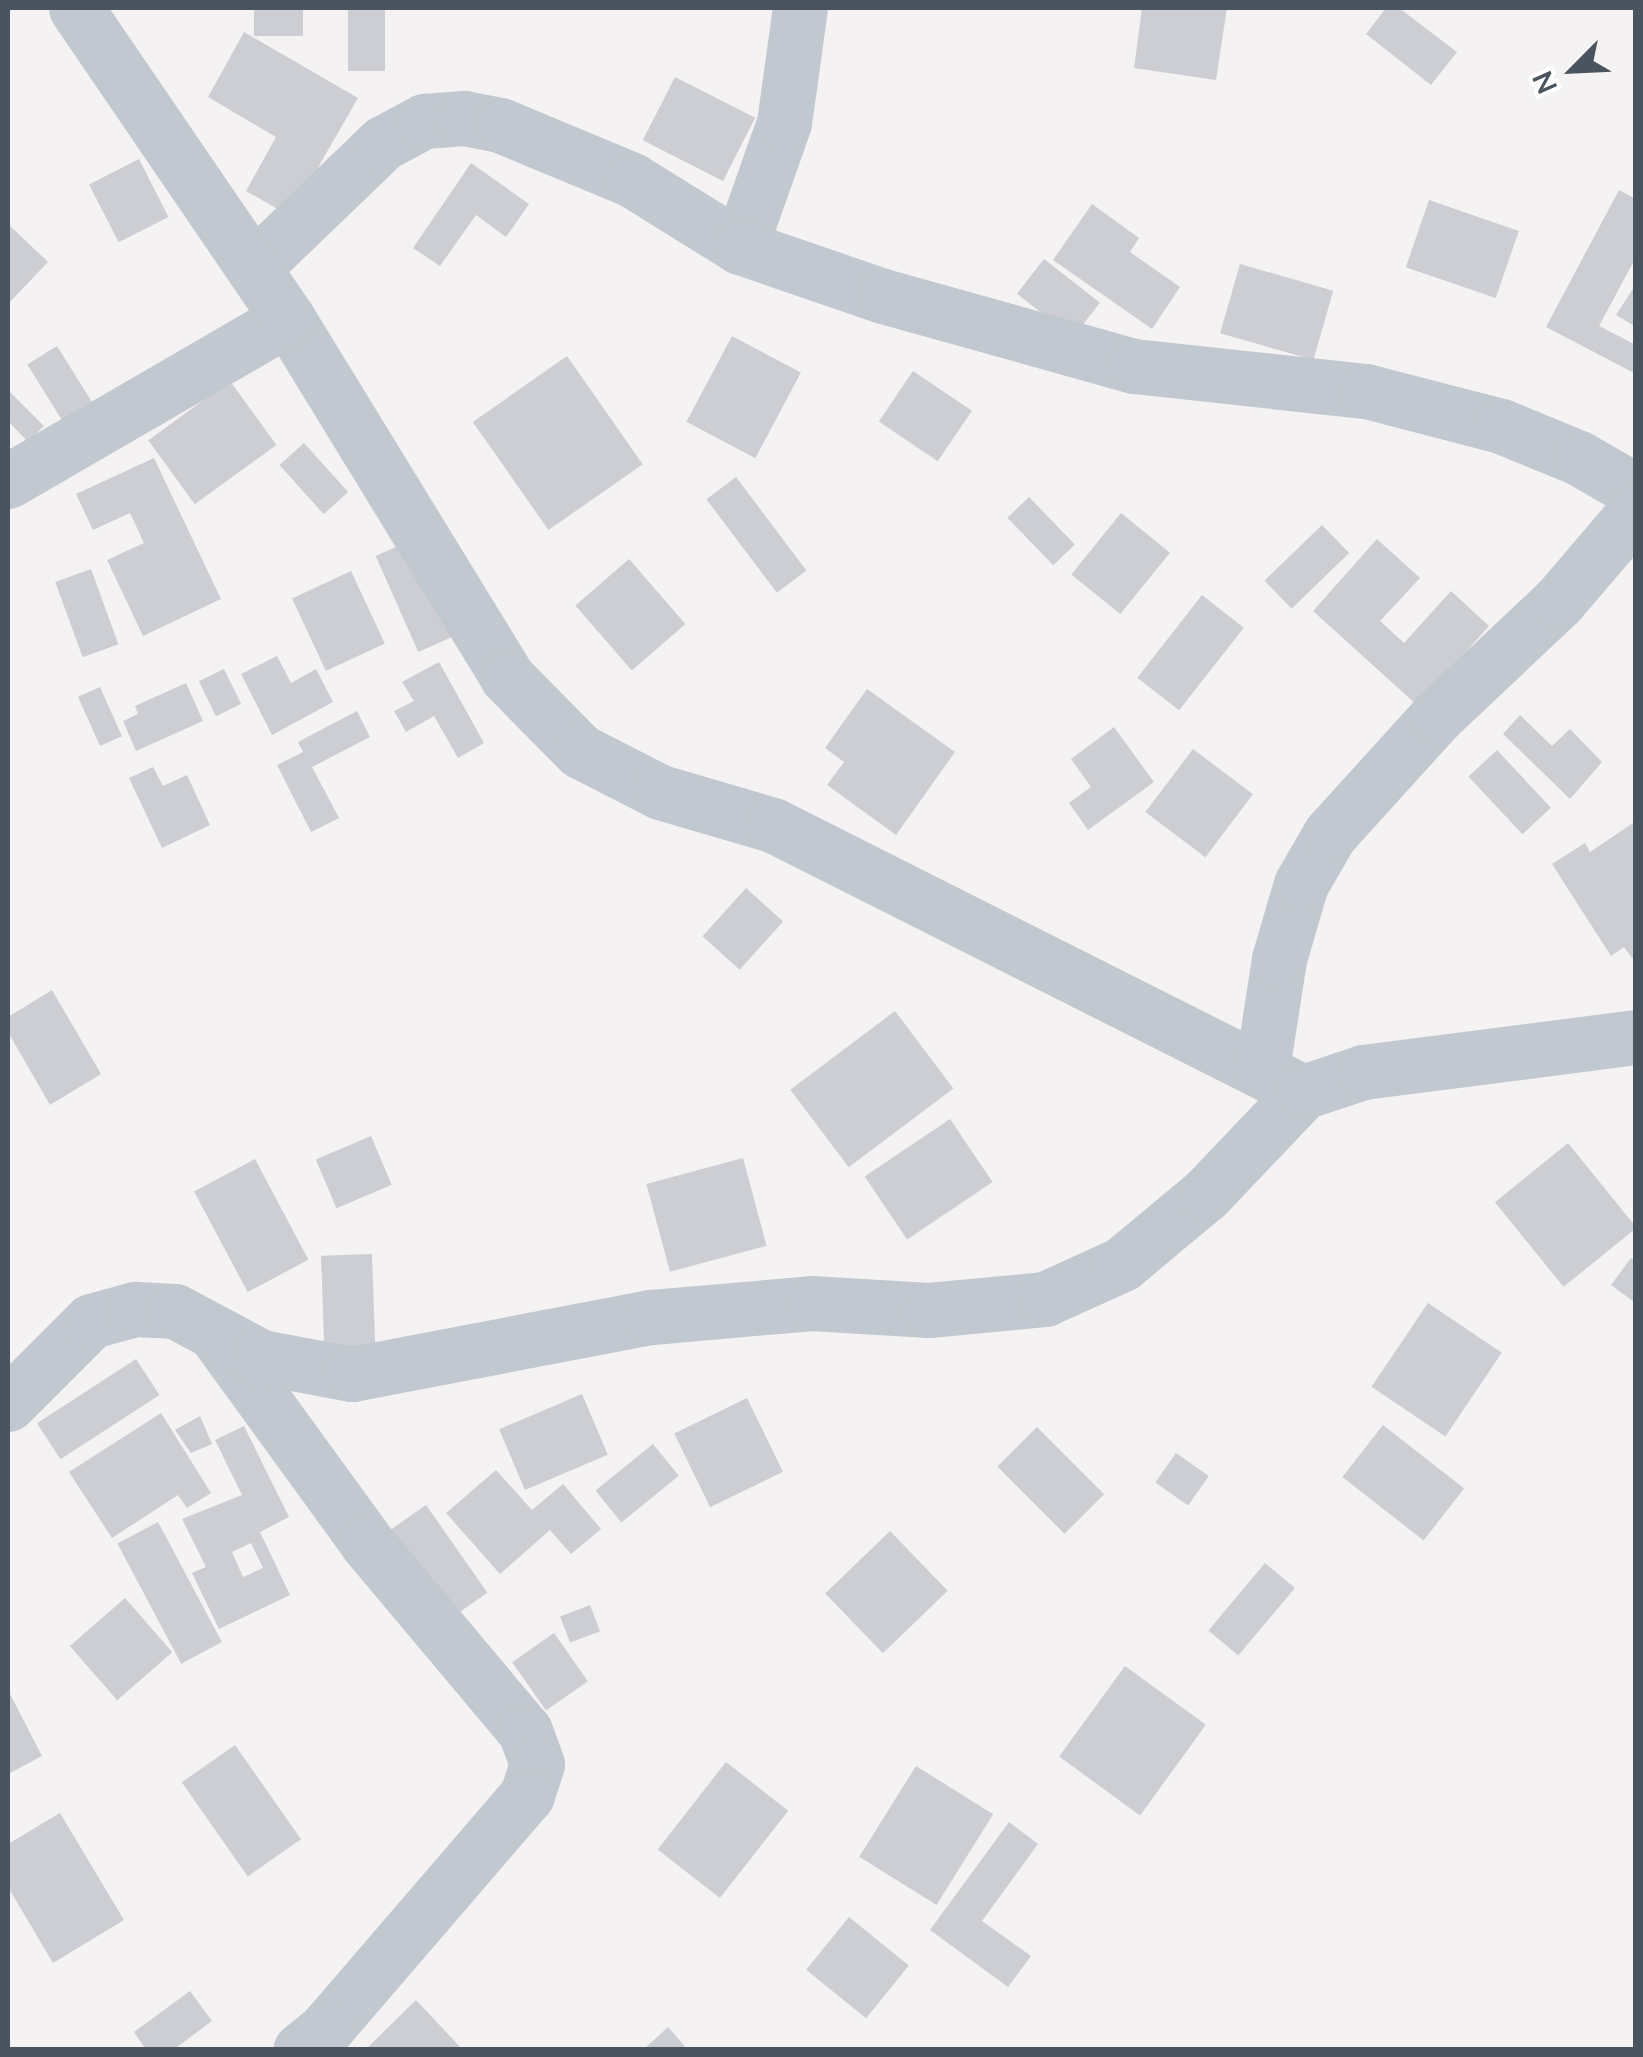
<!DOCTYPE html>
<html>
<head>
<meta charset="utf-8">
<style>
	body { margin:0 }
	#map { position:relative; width:1643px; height:2057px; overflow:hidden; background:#f4f2f2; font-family:"Nunito Sans",sans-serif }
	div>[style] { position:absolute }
	.building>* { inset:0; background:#ccced4; transform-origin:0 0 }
	.street>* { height:55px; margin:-27.5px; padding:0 27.5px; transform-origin:27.5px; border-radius:27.5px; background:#c1c8cf }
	span { translate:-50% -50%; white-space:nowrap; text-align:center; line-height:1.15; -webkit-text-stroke:10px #fff; paint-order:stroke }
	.frame { position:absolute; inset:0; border:10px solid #4a545e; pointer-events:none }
	.north { position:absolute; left:1523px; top:20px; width:100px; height:100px; -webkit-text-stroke:8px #fff; paint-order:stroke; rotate:246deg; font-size:28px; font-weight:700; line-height:40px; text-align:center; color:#4a545e }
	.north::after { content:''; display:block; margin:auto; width:35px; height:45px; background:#4a545e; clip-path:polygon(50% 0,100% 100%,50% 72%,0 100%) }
</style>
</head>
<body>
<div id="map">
	<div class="building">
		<i style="left:254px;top:8px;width:49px;height:28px"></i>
		<i style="left:348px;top:8px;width:37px;height:63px"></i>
		<i style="clip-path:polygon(1142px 8px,1227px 8px,1216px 80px,1134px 68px)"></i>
		<i style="clip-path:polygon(1386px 8px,1399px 8px,1457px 52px,1431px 85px,1366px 34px)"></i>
		<i style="clip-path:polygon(244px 32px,358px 98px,290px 216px,246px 191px,276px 137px,208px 97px)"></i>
		<i style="left:675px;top:77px;width:90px;height:71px;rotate:27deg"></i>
		<i style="left:139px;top:159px;width:65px;height:56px;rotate:63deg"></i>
		<i style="clip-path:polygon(471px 163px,529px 204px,506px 237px,476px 215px,440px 266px,413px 248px)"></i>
		<i style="clip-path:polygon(1619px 190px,1636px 199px,1636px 257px,1599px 326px,1636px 345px,1636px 374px,1546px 327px)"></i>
		<i style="left:1429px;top:200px;width:95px;height:71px;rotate:19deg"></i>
		<i style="clip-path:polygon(1092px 204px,1139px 238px,1130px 252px,1180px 287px,1152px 329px,1053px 260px)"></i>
		<i style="clip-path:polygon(8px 224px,48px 262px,8px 304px)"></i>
		<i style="left:1044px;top:259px;width:71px;height:44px;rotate:38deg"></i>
		<i style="left:1240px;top:264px;width:97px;height:72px;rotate:16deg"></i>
		<i style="clip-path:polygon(1636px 284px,1636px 327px,1616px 315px)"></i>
		<i style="left:732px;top:336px;width:78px;height:97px;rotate:28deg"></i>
		<i style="left:57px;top:346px;width:68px;height:35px;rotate:58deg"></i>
		<i style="left:567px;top:356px;width:132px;height:115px;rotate:55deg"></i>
		<i style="left:913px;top:371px;width:71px;height:61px;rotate:34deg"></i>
		<i style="left:230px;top:381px;width:79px;height:101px;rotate:54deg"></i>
		<i style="clip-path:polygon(8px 390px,44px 426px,28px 442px,8px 421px)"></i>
		<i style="left:304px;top:443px;width:66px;height:33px;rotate:48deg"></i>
		<i style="clip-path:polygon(154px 458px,221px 599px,143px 636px,107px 560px,144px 543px,130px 513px,93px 530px,76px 494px)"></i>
		<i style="left:736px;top:477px;width:117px;height:37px;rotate:53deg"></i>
		<i style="left:1029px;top:497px;width:66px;height:30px;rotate:46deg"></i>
		<i style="left:1121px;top:513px;width:63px;height:79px;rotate:39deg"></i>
		<i style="left:1322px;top:525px;width:39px;height:80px;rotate:46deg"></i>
		<i style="left:414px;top:539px;width:105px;height:42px;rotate:66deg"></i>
		<i style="clip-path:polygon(1377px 539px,1420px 578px,1380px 621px,1404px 643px,1451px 591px,1489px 626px,1418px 706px,1313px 611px)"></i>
		<i style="left:629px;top:559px;width:86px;height:71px;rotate:49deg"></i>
		<i style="left:91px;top:569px;width:80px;height:38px;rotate:70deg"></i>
		<i style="left:351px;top:571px;width:80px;height:65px;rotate:65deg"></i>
		<i style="left:1202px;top:595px;width:53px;height:105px;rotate:38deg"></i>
		<i style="clip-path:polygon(277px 656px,291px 683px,316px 669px,333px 702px,272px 735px,241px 674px)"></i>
		<i style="clip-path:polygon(439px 662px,484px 743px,458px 758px,434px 716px,406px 732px,394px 711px,414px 701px,402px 682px)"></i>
		<i style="left:224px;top:669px;width:39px;height:28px;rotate:64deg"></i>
		<i style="clip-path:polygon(186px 683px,203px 721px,136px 751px,123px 721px,138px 714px,135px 706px)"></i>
		<i style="left:100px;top:687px;width:54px;height:24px;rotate:66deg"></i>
		<i style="clip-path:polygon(867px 689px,955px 752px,896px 835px,827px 785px,844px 762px,825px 748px)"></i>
		<i style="clip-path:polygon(357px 711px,370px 737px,312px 767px,339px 818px,311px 832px,277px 765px,303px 752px,298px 742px)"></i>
		<i style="clip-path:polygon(1520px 715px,1552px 746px,1570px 729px,1602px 762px,1570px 799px,1503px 734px)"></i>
		<i style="clip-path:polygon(1114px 727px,1154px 782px,1088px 830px,1069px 803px,1091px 787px,1071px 759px)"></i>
		<i style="left:1193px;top:749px;width:75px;height:79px;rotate:37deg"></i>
		<i style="left:1497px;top:750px;width:79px;height:39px;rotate:47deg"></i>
		<i style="clip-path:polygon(153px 767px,163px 786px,187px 775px,210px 825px,162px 848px,129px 778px)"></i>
		<i style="clip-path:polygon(1636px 821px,1636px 956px,1632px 958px,1624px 947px,1611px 956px,1552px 864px,1585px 843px,1590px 852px)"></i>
		<i style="left:746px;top:888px;width:50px;height:65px;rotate:42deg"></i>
		<i style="clip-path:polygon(52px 990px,101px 1074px,50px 1105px,8px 1032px,8px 1017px)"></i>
		<i style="left:895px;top:1011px;width:97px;height:131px;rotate:53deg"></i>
		<i style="left:950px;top:1119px;width:76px;height:103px;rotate:56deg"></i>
		<i style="left:371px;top:1136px;width:53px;height:60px;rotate:67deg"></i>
		<i style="left:1568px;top:1143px;width:109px;height:94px;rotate:51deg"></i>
		<i style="left:743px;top:1158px;width:91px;height:100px;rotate:75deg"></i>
		<i style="left:255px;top:1159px;width:114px;height:69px;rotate:62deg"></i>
		<i style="left:372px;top:1254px;width:93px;height:51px;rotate:88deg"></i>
		<i style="clip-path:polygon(1631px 1258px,1636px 1261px,1634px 1302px,1611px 1285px)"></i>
		<i style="left:1428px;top:1303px;width:89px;height:101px;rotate:34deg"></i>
		<i style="left:136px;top:1359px;width:43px;height:118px;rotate:57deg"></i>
		<i style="left:582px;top:1394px;width:66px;height:90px;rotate:67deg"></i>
		<i style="left:747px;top:1398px;width:82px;height:81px;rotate:64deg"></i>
		<i style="clip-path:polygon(161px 1413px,211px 1493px,187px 1508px,178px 1495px,112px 1538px,69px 1472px)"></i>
		<i style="clip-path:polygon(200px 1416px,212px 1444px,191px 1453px,175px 1430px)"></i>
		<i style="left:1383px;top:1425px;width:103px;height:66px;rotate:38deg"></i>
		<i style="clip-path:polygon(evenodd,244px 1426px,289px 1517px,260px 1532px,290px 1595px,219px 1629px,192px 1573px,206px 1567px,182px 1519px,242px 1495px,215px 1440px,244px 1426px,251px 1543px,263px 1568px,243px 1577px,232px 1552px,251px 1543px)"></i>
		<i style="left:1037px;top:1427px;width:95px;height:56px;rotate:45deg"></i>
		<i style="left:653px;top:1444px;width:41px;height:74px;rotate:51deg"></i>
		<i style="left:1176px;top:1453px;width:40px;height:36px;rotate:35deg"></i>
		<i style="clip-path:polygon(496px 1470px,532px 1510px,563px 1484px,601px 1529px,571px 1554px,550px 1530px,500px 1574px,446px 1513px)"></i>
		<i style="left:426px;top:1505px;width:107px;height:46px;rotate:55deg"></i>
		<i style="left:158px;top:1522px;width:136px;height:46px;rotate:62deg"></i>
		<i style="left:890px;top:1531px;width:83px;height:90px;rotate:46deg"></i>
		<i style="left:1265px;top:1563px;width:39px;height:88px;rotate:40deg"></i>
		<i style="left:125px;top:1598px;width:72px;height:73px;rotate:49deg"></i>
		<i style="left:590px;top:1605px;width:28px;height:32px;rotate:69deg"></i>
		<i style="left:554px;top:1633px;width:59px;height:51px;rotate:55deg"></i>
		<i style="left:1125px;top:1666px;width:100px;height:112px;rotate:36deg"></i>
		<i style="clip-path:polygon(8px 1690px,42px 1756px,8px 1774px)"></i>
		<i style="left:235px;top:1745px;width:115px;height:65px;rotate:55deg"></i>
		<i style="left:726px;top:1762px;width:79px;height:111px;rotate:38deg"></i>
		<i style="left:916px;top:1766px;width:91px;height:107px;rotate:32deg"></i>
		<i style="clip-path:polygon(60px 1813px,124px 1920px,53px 1963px,8px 1887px,8px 1844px)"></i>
		<i style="clip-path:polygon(1009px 1822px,1038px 1844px,982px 1921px,1031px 1956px,1008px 1987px,930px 1930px)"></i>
		<i style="left:849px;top:1917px;width:77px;height:68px;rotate:39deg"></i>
		<i style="clip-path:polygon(190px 1991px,212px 2021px,173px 2050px,146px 2050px,134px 2032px)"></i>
		<i style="clip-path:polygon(416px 2000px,463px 2050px,365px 2050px)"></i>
		<i style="clip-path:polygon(668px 2027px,688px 2050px,643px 2050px)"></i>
	</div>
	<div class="street">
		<i style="left:740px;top:247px;width:132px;rotate:-70.5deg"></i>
		<i style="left:784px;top:123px;width:116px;rotate:-82.1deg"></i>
		<i style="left:254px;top:267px;width:179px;rotate:-43.9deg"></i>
		<i style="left:383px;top:143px;width:47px;rotate:-28.2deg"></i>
		<i style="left:424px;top:121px;width:40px;rotate:-4.3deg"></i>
		<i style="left:464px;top:118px;width:37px;rotate:11deg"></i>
		<i style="left:500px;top:125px;width:143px;rotate:22.6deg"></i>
		<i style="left:632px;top:180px;width:127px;rotate:31.8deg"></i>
		<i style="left:740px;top:247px;width:151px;rotate:18.9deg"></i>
		<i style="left:883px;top:296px;width:261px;rotate:15.6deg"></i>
		<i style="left:1134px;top:366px;width:233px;rotate:6.2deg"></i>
		<i style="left:1366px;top:391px;width:139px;rotate:14.5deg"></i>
		<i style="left:1501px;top:426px;width:84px;rotate:22.3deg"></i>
		<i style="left:1579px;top:458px;width:66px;rotate:30.1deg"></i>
		<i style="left:288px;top:319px;width:420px;rotate:58.5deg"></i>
		<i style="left:507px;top:677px;width:104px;rotate:45.4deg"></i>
		<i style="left:580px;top:751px;width:90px;rotate:27.1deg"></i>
		<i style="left:660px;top:792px;width:118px;rotate:16.3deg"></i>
		<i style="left:773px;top:825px;width:593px;rotate:26.74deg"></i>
		<i style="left:8px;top:481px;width:323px;rotate:-30.1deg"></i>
		<i style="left:288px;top:319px;width:376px;rotate:-124.3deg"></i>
		<i style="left:1262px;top:1069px;width:111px;rotate:-81.2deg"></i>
		<i style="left:1279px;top:959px;width:78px;rotate:-73.7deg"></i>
		<i style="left:1301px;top:884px;width:58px;rotate:-59.9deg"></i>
		<i style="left:1330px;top:834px;width:158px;rotate:-47.8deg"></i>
		<i style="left:1436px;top:717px;width:169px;rotate:-43.3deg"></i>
		<i style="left:1559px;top:601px;width:118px;rotate:-49.5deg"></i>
		<i style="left:219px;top:1339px;width:252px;rotate:54deg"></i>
		<i style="left:367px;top:1543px;width:246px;rotate:50deg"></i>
		<i style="left:525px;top:1731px;width:35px;rotate:70deg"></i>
		<i style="left:537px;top:1764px;width:33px;rotate:108deg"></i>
		<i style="left:527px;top:1795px;width:308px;rotate:130.7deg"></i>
		<i style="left:326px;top:2029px;width:33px;rotate:141deg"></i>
		<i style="left:8px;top:1404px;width:117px;rotate:-45deg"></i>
		<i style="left:91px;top:1321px;width:46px;rotate:-15.3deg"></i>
		<i style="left:135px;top:1309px;width:40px;rotate:2.9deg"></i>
		<i style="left:175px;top:1311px;width:98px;rotate:28.1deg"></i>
		<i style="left:261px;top:1357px;width:93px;rotate:10.6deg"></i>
		<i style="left:352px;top:1374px;width:305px;rotate:-10.8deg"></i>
		<i style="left:652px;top:1317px;width:160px;rotate:-5deg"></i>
		<i style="left:811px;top:1303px;width:118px;rotate:3.4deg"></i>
		<i style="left:929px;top:1310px;width:117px;rotate:-5.4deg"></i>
		<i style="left:1045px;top:1299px;width:85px;rotate:-24.4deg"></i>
		<i style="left:1122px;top:1264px;width:109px;rotate:-39.8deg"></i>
		<i style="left:1206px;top:1194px;width:141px;rotate:-46.4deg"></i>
		<i style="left:1303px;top:1092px;width:63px;rotate:-18.4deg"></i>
		<i style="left:1363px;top:1072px;width:275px;rotate:-7.3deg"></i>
	</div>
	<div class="frame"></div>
	<div class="north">N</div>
</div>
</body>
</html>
